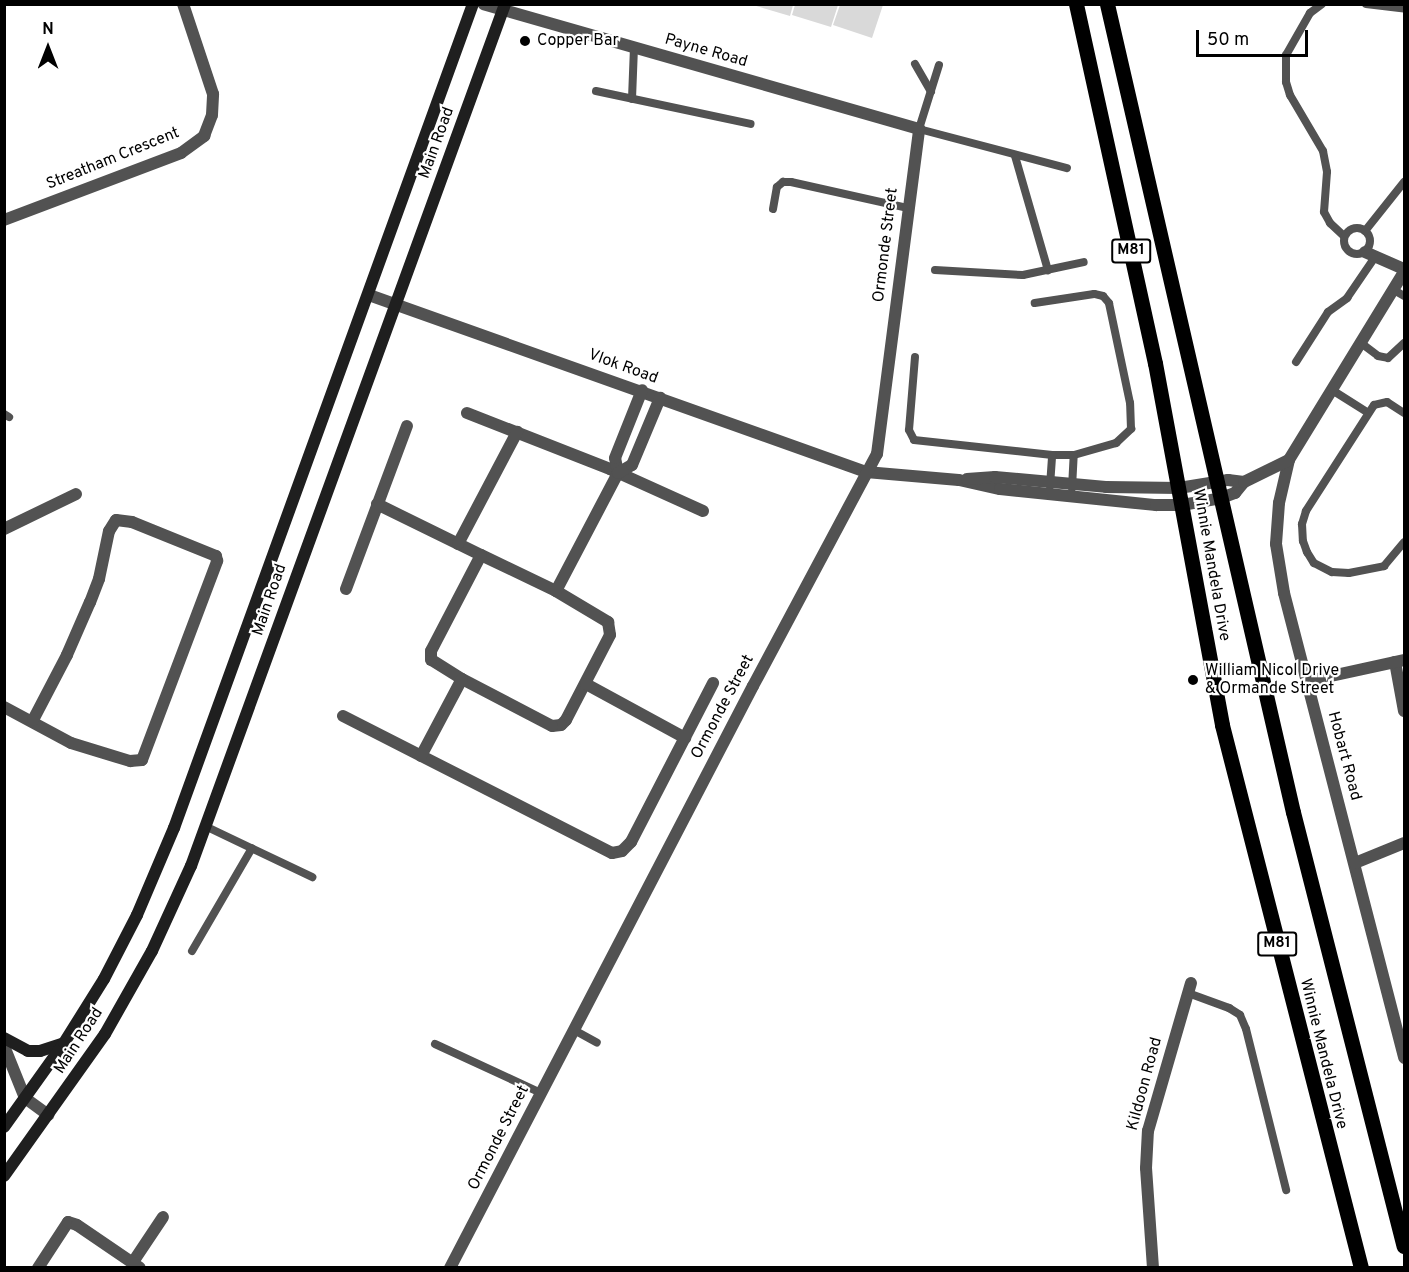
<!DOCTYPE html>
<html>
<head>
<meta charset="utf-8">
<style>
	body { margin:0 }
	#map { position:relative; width:1409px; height:1272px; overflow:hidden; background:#fff; font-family:Overpass,sans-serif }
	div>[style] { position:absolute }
	.green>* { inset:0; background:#d9d9d9 }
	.service>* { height:8px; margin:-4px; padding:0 4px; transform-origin:4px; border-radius:4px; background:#525252 }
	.service>.ring { margin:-4px; padding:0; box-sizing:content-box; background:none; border:8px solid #525252; border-radius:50% }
	.minor>* { height:12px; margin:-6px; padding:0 6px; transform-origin:6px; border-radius:6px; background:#525252 }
	.secondary>* { height:12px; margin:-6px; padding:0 6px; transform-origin:6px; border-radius:6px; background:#1f1f1f }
	.primary>* { height:15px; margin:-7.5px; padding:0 7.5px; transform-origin:7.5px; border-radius:7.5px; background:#000 }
	.dots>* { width:16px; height:16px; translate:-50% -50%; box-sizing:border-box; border:3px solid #fff; border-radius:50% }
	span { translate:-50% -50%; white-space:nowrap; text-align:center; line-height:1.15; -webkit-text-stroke:4.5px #fff; paint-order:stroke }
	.shield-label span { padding:2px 4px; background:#fff; border:2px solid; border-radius:4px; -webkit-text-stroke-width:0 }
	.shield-label { font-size:15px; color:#000; font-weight:700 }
	.poi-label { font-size:16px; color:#000 }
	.left { translate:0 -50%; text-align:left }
	.street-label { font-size:16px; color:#000 }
	.frame { position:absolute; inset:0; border:6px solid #000; pointer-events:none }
	.north { position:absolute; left:18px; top:18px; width:60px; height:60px; -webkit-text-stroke:4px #fff; paint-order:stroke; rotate:0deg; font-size:16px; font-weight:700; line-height:24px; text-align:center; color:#000 }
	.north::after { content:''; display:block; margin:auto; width:21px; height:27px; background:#000; clip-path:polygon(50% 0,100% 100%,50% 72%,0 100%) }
	.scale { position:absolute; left:1196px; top:30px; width:112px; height:27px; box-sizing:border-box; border:3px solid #000; border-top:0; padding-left:8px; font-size:18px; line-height:21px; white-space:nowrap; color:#000; -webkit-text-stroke:4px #fff; paint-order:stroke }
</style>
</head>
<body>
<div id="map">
	<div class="green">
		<i style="clip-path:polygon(753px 5px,793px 4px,793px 5px,790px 16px)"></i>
		<i style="clip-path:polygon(795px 5px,795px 4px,838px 5px,831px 27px,792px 15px)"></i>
		<i style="clip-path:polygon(840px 5px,883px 5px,872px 38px,833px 25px)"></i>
	</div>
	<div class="service">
		<i style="left:1322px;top:4px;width:15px;rotate:143deg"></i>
		<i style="left:1310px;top:13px;width:48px;rotate:119.7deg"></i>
		<i style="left:1286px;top:55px;width:27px;rotate:90deg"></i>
		<i style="left:1286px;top:82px;width:14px;rotate:73deg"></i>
		<i style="left:1290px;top:95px;width:65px;rotate:59.5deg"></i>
		<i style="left:1323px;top:151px;width:21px;rotate:79deg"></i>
		<i style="left:1327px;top:172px;width:40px;rotate:94.3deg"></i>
		<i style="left:1324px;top:212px;width:13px;rotate:61deg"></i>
		<i style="left:1330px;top:223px;width:19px;rotate:43deg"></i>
		<i style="left:1366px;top:4px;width:38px;rotate:7deg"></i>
		<i style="left:915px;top:64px;width:32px;rotate:60deg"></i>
		<i style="left:939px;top:65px;width:67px;rotate:107.4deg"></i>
		<i style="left:919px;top:129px;width:153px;rotate:14.8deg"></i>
		<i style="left:596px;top:91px;width:158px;rotate:12deg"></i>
		<i style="left:632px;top:99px;width:51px;rotate:-87.8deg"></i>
		<i style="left:1015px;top:156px;width:119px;rotate:73.9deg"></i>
		<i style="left:773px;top:209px;width:22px;rotate:-80deg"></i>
		<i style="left:777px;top:187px;width:8px;rotate:-40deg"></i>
		<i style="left:783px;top:182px;width:8px"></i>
		<i style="left:791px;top:182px;width:119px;rotate:12.6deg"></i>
		<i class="ring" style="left:1344px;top:228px;width:18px;height:18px"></i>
		<i style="left:1365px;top:231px;width:63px;rotate:-51.5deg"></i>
		<i style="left:935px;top:270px;width:88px;rotate:3.3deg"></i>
		<i style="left:1023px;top:275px;width:62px;rotate:-12deg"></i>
		<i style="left:1394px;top:290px;width:12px;rotate:31deg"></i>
		<i style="left:1361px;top:343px;width:21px;rotate:37deg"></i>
		<i style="left:1378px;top:356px;width:10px;rotate:11deg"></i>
		<i style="left:1388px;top:358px;width:22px;rotate:-43deg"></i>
		<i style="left:915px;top:357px;width:73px;rotate:94.7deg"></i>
		<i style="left:909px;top:430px;width:11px;rotate:63deg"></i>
		<i style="left:914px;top:440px;width:139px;rotate:6.2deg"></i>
		<i style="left:1052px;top:455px;width:22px"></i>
		<i style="left:1074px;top:455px;width:44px;rotate:-15.9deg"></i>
		<i style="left:1116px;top:443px;width:21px;rotate:-43deg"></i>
		<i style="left:1131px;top:429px;width:26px;rotate:-92deg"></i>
		<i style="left:1130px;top:403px;width:102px;rotate:-101.9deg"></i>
		<i style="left:1109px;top:303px;width:9px;rotate:-131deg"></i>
		<i style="left:1103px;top:296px;width:9px;rotate:-167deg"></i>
		<i style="left:1094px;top:294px;width:60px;rotate:171.3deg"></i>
		<i style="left:1296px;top:362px;width:59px;rotate:-57.4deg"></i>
		<i style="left:1328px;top:312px;width:24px;rotate:-36deg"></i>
		<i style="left:1347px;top:298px;width:50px;rotate:-55.7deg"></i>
		<i style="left:1332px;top:390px;width:41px;rotate:32.2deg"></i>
		<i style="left:1404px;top:413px;width:20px;rotate:-147deg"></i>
		<i style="left:1387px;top:402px;width:13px;rotate:167deg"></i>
		<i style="left:1374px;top:405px;width:126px;rotate:122.7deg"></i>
		<i style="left:1306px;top:511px;width:14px;rotate:107deg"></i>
		<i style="left:1302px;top:524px;width:17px;rotate:87deg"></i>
		<i style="left:1303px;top:541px;width:12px;rotate:70deg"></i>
		<i style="left:1307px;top:552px;width:13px;rotate:58deg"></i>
		<i style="left:1314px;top:563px;width:20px;rotate:27deg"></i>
		<i style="left:1332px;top:572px;width:17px;rotate:3deg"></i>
		<i style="left:1349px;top:573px;width:36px;rotate:-11deg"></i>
		<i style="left:1384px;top:566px;width:31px;rotate:-50deg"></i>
		<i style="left:4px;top:414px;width:6px;rotate:31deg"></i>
		<i style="left:1050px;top:486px;width:31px;rotate:-86deg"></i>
		<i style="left:1072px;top:488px;width:33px;rotate:-87deg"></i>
		<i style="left:205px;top:826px;width:119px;rotate:25.5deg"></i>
		<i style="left:192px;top:951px;width:119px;rotate:-59.8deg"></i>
		<i style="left:1188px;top:993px;width:44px;rotate:20.1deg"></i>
		<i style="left:1229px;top:1008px;width:13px;rotate:32deg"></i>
		<i style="left:1240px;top:1015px;width:15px;rotate:67deg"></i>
		<i style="left:1246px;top:1029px;width:166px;rotate:76deg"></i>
		<i style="left:574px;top:1030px;width:26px;rotate:29deg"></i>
		<i style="left:435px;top:1044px;width:117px;rotate:24.8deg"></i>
	</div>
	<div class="minor">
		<i style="left:4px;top:220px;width:189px;rotate:-20.7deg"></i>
		<i style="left:181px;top:153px;width:29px;rotate:-36deg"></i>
		<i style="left:204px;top:136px;width:22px;rotate:-69deg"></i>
		<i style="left:212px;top:115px;width:21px;rotate:-87deg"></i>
		<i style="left:213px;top:94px;width:95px;rotate:-108.4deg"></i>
		<i style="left:1365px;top:252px;width:43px;rotate:23.6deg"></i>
		<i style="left:1404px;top:272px;width:220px;rotate:121.5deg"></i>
		<i style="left:1289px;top:460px;width:44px;rotate:103.1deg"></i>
		<i style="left:1279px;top:503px;width:41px;rotate:94.2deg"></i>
		<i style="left:1276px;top:544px;width:50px;rotate:80.7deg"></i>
		<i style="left:1284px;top:593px;width:480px;rotate:75.5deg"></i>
		<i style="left:369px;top:295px;width:528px;rotate:19.6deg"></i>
		<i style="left:866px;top:472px;width:93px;rotate:4.9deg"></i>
		<i style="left:959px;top:480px;width:42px;rotate:12.4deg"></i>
		<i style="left:1000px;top:489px;width:157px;rotate:5.9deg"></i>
		<i style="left:1156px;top:505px;width:26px"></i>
		<i style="left:1182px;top:505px;width:40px;rotate:-10deg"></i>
		<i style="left:1221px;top:498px;width:15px;rotate:-20deg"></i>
		<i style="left:1235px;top:493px;width:14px;rotate:-51deg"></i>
		<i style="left:467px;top:413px;width:154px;rotate:21.4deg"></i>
		<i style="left:610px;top:469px;width:102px;rotate:24.3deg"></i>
		<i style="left:618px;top:473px;width:15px;rotate:-101deg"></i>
		<i style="left:615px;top:458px;width:73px;rotate:-68.3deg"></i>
		<i style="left:967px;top:479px;width:28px;rotate:-4deg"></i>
		<i style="left:995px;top:477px;width:111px;rotate:5.1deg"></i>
		<i style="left:1106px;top:487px;width:73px;rotate:0.8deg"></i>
		<i style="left:1179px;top:488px;width:50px;rotate:-9.3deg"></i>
		<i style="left:1228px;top:480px;width:16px;rotate:7deg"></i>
		<i style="left:1244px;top:482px;width:50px;rotate:-26.1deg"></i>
		<i style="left:377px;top:504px;width:116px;rotate:26.1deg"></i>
		<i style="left:481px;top:555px;width:83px;rotate:25.6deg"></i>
		<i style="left:556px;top:591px;width:61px;rotate:30.8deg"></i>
		<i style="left:608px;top:622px;width:13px;rotate:81deg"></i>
		<i style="left:610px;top:635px;width:96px;rotate:117.4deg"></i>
		<i style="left:566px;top:720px;width:7px;rotate:135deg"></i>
		<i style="left:561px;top:725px;width:9px;rotate:174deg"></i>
		<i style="left:552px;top:726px;width:102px;rotate:-152.4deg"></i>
		<i style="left:462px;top:679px;width:36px;rotate:-148deg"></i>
		<i style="left:431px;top:660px;width:9px;rotate:-90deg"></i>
		<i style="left:431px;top:651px;width:108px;rotate:-62.5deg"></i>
		<i style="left:4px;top:529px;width:80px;rotate:-25.9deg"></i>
		<i style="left:458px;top:544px;width:127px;rotate:-62.2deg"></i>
		<i style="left:346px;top:589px;width:174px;rotate:-69.5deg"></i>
		<i style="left:556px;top:591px;width:133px;rotate:-62.3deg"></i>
		<i style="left:618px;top:473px;width:16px;rotate:-30deg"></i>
		<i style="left:632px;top:465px;width:73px;rotate:-67.3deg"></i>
		<i style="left:1395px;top:662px;width:50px;rotate:79.6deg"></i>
		<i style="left:1308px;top:681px;width:98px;rotate:-12.3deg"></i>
		<i style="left:586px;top:684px;width:113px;rotate:28.6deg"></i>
		<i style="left:4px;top:707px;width:76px;rotate:28.2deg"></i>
		<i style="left:71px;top:743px;width:62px;rotate:17deg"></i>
		<i style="left:130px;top:761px;width:12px;rotate:-5deg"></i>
		<i style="left:142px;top:760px;width:213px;rotate:-69.3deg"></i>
		<i style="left:217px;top:561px;width:5px;rotate:-101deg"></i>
		<i style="left:216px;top:556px;width:91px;rotate:-158deg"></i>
		<i style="left:132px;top:522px;width:16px;rotate:-173deg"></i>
		<i style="left:116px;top:520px;width:13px;rotate:122deg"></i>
		<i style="left:109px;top:531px;width:49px;rotate:101.8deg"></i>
		<i style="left:99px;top:579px;width:25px;rotate:111deg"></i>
		<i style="left:90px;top:602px;width:58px;rotate:113.5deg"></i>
		<i style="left:67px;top:655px;width:73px;rotate:117.6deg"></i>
		<i style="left:343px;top:716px;width:302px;rotate:27deg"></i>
		<i style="left:612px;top:853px;width:10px;rotate:-11deg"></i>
		<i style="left:622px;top:851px;width:13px;rotate:-45deg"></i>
		<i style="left:631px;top:842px;width:179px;rotate:-62.7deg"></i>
		<i style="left:421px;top:756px;width:87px;rotate:-62deg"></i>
		<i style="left:1355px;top:863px;width:53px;rotate:-22.2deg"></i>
		<i style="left:4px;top:1046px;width:56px;rotate:68deg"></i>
		<i style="left:25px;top:1098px;width:29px;rotate:36deg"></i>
		<i style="left:133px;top:1262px;width:54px;rotate:-56.3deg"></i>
		<i style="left:38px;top:1268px;width:55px;rotate:-56.9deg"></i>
		<i style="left:68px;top:1222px;width:9px;rotate:18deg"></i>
		<i style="left:77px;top:1225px;width:76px;rotate:34.3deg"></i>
		<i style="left:450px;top:1268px;width:656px;rotate:-62.5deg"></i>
		<i style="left:753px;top:686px;width:263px;rotate:-61.9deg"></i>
		<i style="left:877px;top:454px;width:328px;rotate:-82.6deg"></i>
		<i style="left:919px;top:129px;width:453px;rotate:-164deg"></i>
		<i style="left:1153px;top:1268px;width:100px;rotate:-94deg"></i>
		<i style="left:1146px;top:1168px;width:37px;rotate:-87deg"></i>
		<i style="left:1148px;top:1131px;width:154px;rotate:-73.8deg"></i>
	</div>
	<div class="secondary">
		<i style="left:4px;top:1038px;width:27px;rotate:28deg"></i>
		<i style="left:28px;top:1051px;width:12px"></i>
		<i style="left:40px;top:1051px;width:25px;rotate:-18deg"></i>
		<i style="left:4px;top:1127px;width:103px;rotate:-54.5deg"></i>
		<i style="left:64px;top:1043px;width:75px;rotate:-58deg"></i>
		<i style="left:104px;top:979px;width:72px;rotate:-62.7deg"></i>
		<i style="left:137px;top:915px;width:95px;rotate:-67deg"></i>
		<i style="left:174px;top:828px;width:877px;rotate:-70.06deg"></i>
		<i style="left:4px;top:1176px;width:174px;rotate:-54.6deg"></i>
		<i style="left:105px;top:1034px;width:95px;rotate:-60.5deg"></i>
		<i style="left:152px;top:951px;width:94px;rotate:-65.4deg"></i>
		<i style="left:191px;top:866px;width:917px;rotate:-69.98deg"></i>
	</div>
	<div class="primary">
		<i style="left:1076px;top:4px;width:368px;rotate:77.6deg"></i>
		<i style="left:1155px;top:363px;width:368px;rotate:79.5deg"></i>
		<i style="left:1222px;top:725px;width:561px;rotate:75.64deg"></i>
		<i style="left:1107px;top:4px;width:829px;rotate:77.04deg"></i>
		<i style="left:1293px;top:812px;width:448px;rotate:75.7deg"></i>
	</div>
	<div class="dots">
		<i style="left:525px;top:41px;background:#000"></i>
		<i style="left:1193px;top:680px;background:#000"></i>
	</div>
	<div class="shield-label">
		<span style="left:1131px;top:251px">M81</span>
		<span style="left:1277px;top:944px">M81</span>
	</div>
	<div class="poi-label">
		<span class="left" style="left:537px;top:41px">Copper Bar</span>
		<span class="left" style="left:1205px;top:680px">William Nicol Drive<br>&amp; Ormande Street</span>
	</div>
	<div class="street-label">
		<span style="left:706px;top:51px;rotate:16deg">Payne Road</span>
		<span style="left:437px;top:143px;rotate:-70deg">Main Road</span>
		<span style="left:113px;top:159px;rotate:-22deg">Streatham Crescent</span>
		<span style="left:886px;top:245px;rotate:-83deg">Ormonde Street</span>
		<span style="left:623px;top:367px;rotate:20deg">Vlok Road</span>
		<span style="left:1211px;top:565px;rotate:80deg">Winnie Mandela Drive</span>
		<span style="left:270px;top:600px;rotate:-71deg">Main Road</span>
		<span style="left:723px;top:707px;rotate:-62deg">Ormonde Street</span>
		<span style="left:1344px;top:756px;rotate:75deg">Hobart Road</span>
		<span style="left:79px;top:1041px;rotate:-57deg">Main Road</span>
		<span style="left:1323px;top:1054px;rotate:76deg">Winnie Mandela Drive</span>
		<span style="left:1145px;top:1084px;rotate:-75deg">Kildoon Road</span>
		<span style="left:499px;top:1138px;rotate:-63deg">Ormonde Street</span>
	</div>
	<div class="frame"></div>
	<div class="north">N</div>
	<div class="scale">50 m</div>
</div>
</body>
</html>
